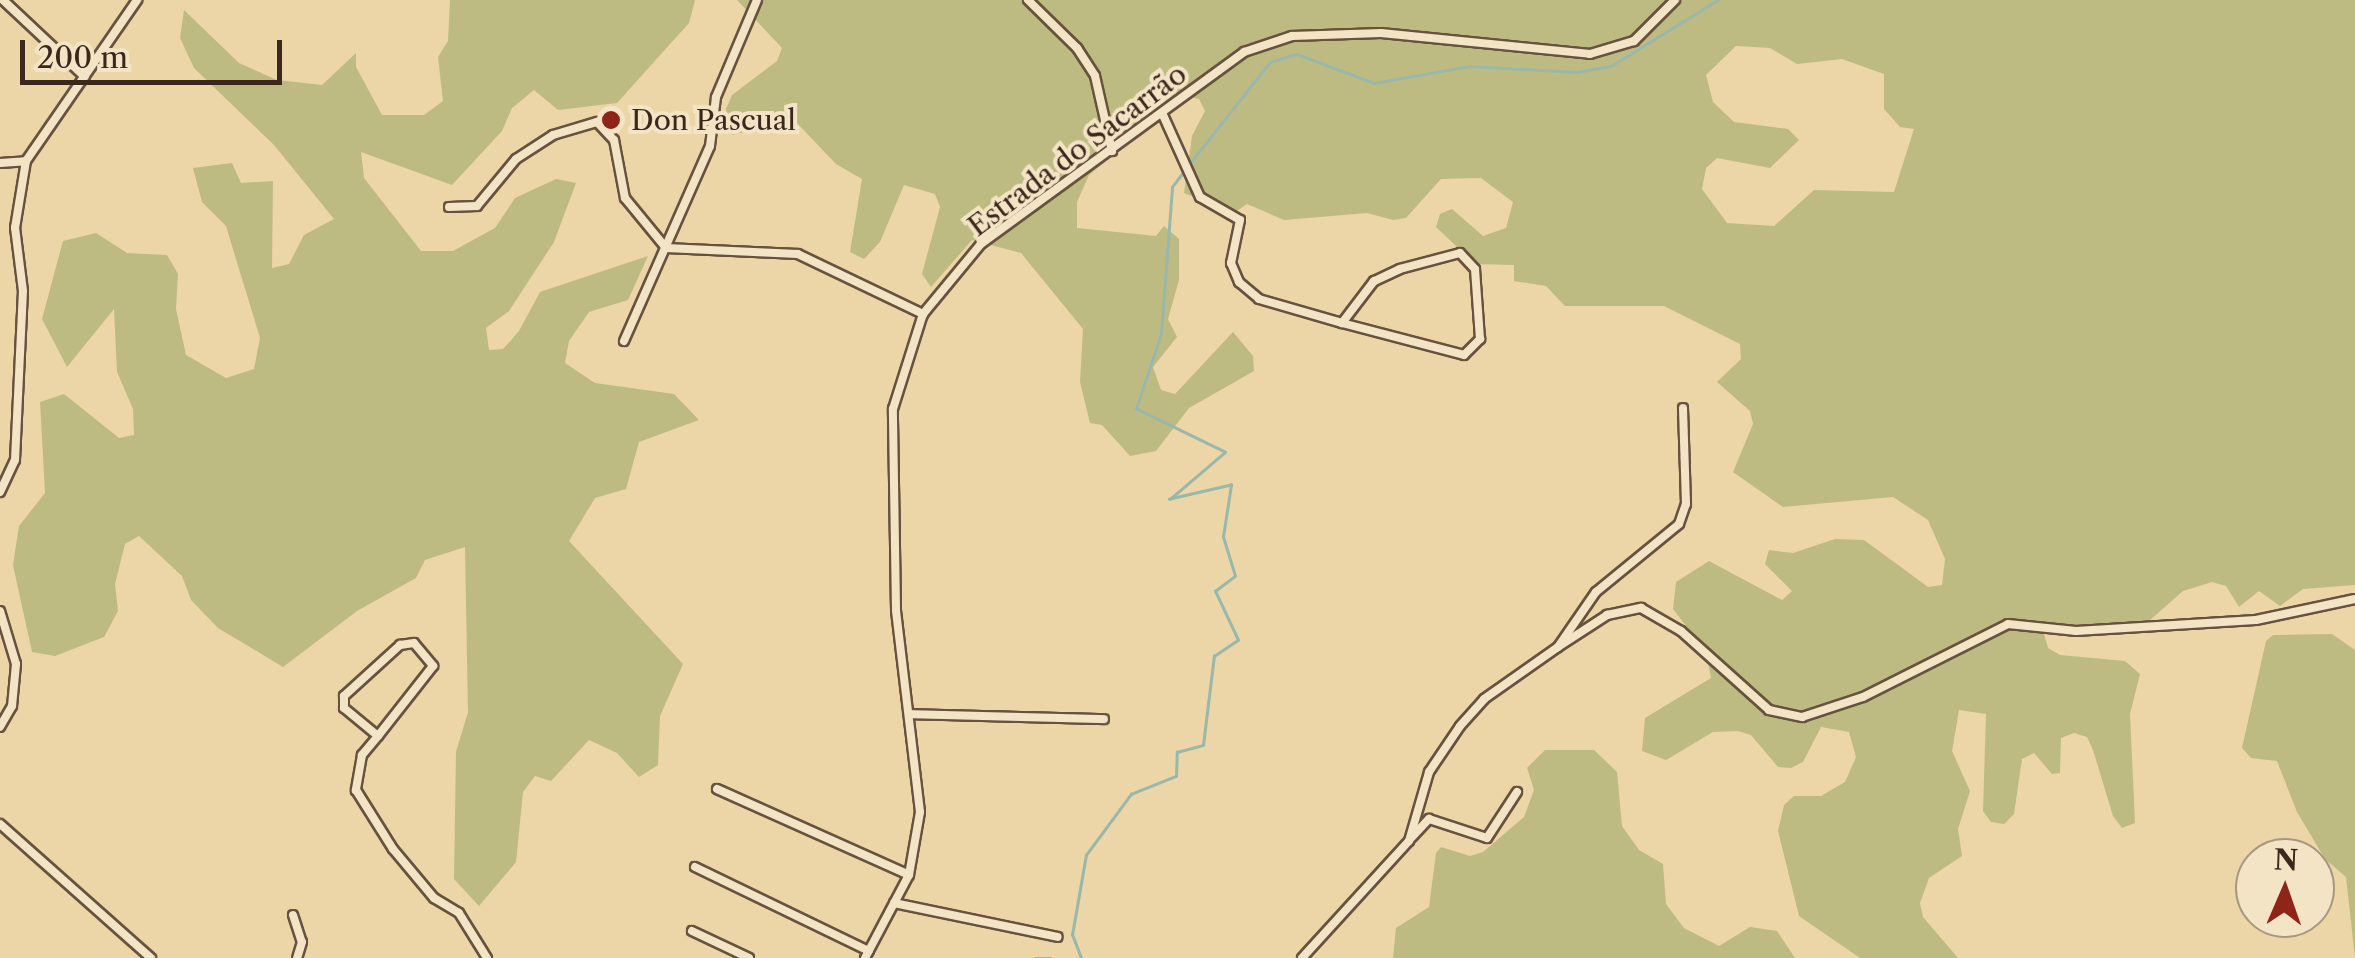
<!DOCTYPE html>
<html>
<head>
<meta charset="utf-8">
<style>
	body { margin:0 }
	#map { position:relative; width:2355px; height:958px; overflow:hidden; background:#ecd5a6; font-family:"Libre Caslon Text",serif }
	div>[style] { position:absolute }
	.green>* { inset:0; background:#bebb82 }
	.stream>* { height:2.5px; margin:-1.25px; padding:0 1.25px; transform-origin:1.25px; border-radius:1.25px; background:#99b8aa }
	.roads { filter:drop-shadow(2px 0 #67523e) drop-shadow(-2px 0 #67523e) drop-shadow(0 2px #67523e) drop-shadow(0 -2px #67523e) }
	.minor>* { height:8px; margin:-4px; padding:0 4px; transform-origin:4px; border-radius:4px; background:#f3e4c5 }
	.dots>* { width:28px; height:28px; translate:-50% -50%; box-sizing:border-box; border:5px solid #f3e4c5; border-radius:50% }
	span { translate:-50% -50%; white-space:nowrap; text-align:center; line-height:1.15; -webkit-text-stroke:8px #f3e4c5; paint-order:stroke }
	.poi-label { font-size:28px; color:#3b271c }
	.left { translate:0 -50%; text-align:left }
	.street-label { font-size:28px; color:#3b271c }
	.north { position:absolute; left:2235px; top:838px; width:100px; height:100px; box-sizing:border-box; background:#f3e4c5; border:2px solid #a99881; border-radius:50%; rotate:2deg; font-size:28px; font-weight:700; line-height:40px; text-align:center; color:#3b271c }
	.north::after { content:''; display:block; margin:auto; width:35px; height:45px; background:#8f2418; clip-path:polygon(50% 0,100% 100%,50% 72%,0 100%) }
	.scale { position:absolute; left:20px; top:40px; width:262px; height:45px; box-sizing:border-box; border:5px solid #3b271c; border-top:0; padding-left:12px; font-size:30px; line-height:35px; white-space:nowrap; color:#3b271c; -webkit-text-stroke:8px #f3e4c5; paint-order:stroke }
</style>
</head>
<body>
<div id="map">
	<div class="green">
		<i style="clip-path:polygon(450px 0,695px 0,689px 23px,617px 103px,558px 110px,534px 90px,512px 108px,502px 131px,452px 185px,361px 152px,364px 178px,421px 251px,453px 251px,495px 228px,515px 198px,556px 179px,576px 183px,554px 242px,509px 311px,486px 328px,489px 350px,503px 349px,519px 331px,540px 292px,648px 256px,628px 300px,589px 312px,569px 341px,565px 363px,595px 383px,674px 394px,699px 420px,639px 442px,626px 489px,595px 498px,569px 541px,683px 664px,660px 716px,658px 765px,639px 777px,617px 753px,589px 740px,551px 781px,535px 776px,523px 792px,516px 862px,479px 906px,454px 879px,456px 752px,468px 712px,465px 547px,425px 560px,416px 578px,357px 611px,283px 667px,218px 628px,191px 600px,182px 576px,139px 536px,125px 544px,115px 584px,118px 611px,104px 637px,55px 656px,32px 652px,13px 565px,19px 526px,45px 493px,40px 402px,64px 394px,119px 438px,134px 435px,133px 409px,117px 372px,114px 309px,67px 367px,42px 319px,63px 241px,96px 233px,127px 253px,167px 255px,178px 274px,176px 309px,186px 355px,226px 378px,254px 369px,260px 338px,226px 226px,202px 202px,193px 168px,232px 163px,241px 183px,273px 181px,272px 268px,289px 264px,304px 235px,334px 219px,274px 145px,194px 68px,180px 38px,184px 10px,239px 63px,277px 80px,322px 85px,356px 53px,356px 67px,382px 115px,424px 115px,443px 101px,438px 57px,448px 41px)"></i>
		<i style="clip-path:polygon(evenodd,737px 0,2355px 0,2355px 585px,2303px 589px,2280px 606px,2259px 591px,2239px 607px,2226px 586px,2212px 582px,2183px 591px,2141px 628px,2057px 627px,2044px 634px,2048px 648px,2060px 655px,2125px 661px,2140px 674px,2130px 714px,2135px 823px,2122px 828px,2113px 816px,2093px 750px,2087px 737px,2074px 733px,2061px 738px,2060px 773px,2052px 774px,2034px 753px,2022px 759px,2014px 814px,2004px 824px,1991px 822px,1983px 811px,1986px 714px,1959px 710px,1952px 751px,1970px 791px,1958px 829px,1962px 856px,1929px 878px,1920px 903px,1923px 917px,1958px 958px,1860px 958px,1799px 916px,1778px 831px,1784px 805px,1794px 796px,1821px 796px,1845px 782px,1856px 757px,1849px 732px,1821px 727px,1803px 762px,1791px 768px,1778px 767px,1751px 735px,1738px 731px,1713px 732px,1666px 760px,1642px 751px,1645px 718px,1711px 678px,1706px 652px,1673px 609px,1676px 582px,1709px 561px,1782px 600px,1792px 591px,1765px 564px,1769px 550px,1793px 553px,1835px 539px,1864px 540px,1928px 587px,1942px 585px,1945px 559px,1928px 520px,1893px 497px,1783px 507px,1733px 472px,1753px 424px,1750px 411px,1717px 382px,1741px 359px,1740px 344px,1664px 306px,1565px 306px,1546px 286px,1514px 281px,1514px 265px,1475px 264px,1436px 227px,1440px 214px,1452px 209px,1483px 236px,1506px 228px,1513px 202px,1481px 178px,1441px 179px,1406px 218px,1393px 220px,1367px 213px,1284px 220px,1247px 204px,1234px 213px,1184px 193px,1192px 136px,1205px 111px,1199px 99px,1184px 96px,1089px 175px,1077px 202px,1077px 228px,1156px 236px,1164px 226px,1179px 239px,1179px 280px,1168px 319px,1177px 337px,1153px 367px,1161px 390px,1175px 394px,1233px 332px,1253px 356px,1254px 371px,1189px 408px,1156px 451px,1130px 456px,1102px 425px,1090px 423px,1080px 382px,1083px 329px,1021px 253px,972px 240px,931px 287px,922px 274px,940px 207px,935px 194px,904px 185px,880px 242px,864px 259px,850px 252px,862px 179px,836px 164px,794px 120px,732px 135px,726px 109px,732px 95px,777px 61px,782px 48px,737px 0,1736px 46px,1770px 48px,1797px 64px,1842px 59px,1884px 74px,1884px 109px,1900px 127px,1914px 129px,1894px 192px,1814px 190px,1774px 226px,1727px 223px,1702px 189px,1706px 168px,1717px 158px,1770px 168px,1799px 140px,1788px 129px,1734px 122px,1713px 102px,1706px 75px,1736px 46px)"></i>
		<i style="clip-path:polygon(2332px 634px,2355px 650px,2355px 958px,2346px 877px,2325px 859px,2297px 812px,2277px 761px,2251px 758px,2242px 748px,2266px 641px,2273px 635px)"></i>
		<i style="clip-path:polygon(1545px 750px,1594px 750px,1617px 772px,1622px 826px,1639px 850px,1663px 864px,1666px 904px,1684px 928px,1719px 946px,1750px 927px,1777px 931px,1795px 958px,1393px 958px,1396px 928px,1429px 907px,1436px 853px,1441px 847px,1470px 856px,1483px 852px,1524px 817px,1534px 790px,1527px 768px)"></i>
	</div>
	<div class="stream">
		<i style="left:1190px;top:163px;width:129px;rotate:-51.6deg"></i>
		<i style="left:1270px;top:62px;width:28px;rotate:-17deg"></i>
		<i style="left:1297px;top:54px;width:82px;rotate:20.6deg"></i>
		<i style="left:1374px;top:83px;width:97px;rotate:-10.1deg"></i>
		<i style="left:1469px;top:66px;width:108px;rotate:3.2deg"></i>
		<i style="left:1577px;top:72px;width:35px;rotate:-10deg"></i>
		<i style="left:1611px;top:66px;width:126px;rotate:-31.7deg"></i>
		<i style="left:1035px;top:958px;width:16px"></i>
		<i style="left:1081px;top:958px;width:25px;rotate:-111deg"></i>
		<i style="left:1072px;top:935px;width:81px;rotate:-80.1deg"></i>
		<i style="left:1086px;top:855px;width:76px;rotate:-53.6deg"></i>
		<i style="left:1131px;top:794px;width:48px;rotate:-21.8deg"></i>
		<i style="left:1176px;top:776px;width:24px;rotate:-88deg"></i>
		<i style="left:1177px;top:752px;width:27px;rotate:-15deg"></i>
		<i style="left:1203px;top:745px;width:90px;rotate:-83deg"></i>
		<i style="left:1214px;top:656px;width:29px;rotate:-34deg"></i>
		<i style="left:1238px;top:640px;width:54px;rotate:-115.1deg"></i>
		<i style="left:1215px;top:591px;width:25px;rotate:-37deg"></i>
		<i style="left:1235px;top:576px;width:41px;rotate:-107.1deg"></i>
		<i style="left:1223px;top:537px;width:53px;rotate:-81.3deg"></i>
		<i style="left:1231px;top:485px;width:63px;rotate:167.1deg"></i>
		<i style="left:1170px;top:499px;width:72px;rotate:-40.5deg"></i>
		<i style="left:1225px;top:452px;width:99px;rotate:-154.2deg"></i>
		<i style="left:1136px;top:409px;width:79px;rotate:-71.6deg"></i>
		<i style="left:1161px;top:334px;width:147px;rotate:-85.7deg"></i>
		<i style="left:1172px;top:187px;width:21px;rotate:-53deg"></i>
	</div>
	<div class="roads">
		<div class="minor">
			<i style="left:3px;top:0;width:112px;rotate:43.2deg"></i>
			<i style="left:1028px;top:0;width:69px;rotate:44.4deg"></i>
			<i style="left:1077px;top:48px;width:33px;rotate:57deg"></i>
			<i style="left:1095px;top:76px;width:77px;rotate:77.2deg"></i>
			<i style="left:1163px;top:115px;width:90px;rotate:65.7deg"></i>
			<i style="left:1200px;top:197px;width:46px;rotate:29.9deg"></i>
			<i style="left:1240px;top:220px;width:44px;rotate:101.8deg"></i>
			<i style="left:1231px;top:263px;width:21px;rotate:67deg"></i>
			<i style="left:1239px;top:282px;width:26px;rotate:40deg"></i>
			<i style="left:1259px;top:299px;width:86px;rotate:16.1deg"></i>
			<i style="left:1342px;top:323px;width:126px;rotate:14.7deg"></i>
			<i style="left:1464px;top:355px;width:23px;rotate:-45deg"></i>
			<i style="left:1480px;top:339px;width:70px;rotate:-94.1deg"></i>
			<i style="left:1475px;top:269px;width:22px;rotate:-133deg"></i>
			<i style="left:1460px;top:253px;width:62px;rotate:165.1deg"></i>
			<i style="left:1400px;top:269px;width:29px;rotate:155deg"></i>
			<i style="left:1374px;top:281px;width:53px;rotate:127.3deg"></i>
			<i style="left:0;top:163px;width:26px;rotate:-4deg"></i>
			<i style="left:449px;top:207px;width:28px;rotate:-2deg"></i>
			<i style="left:477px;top:206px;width:61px;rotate:-50.3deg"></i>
			<i style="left:516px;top:159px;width:44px;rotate:-33deg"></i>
			<i style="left:553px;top:135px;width:46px;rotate:-16.5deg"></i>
			<i style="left:597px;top:122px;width:25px;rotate:47deg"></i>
			<i style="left:614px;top:140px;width:59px;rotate:79.3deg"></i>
			<i style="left:625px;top:198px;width:65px;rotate:50.6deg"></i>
			<i style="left:666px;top:248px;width:132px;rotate:2.6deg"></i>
			<i style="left:798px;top:254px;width:139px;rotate:25.6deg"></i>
			<i style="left:624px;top:341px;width:213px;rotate:-66.2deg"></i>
			<i style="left:710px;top:146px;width:49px;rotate:-83deg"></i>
			<i style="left:716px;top:97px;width:105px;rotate:-67.1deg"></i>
			<i style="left:0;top:492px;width:35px;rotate:-65deg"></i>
			<i style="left:15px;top:460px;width:169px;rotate:-87.3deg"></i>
			<i style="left:23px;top:291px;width:64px;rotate:-97.2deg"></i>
			<i style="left:15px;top:228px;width:68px;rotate:-80.7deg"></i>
			<i style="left:26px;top:161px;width:196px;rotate:-55.4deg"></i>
			<i style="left:0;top:611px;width:55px;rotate:73.2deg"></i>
			<i style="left:16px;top:664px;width:42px;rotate:95.4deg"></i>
			<i style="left:12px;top:706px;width:24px;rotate:120deg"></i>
			<i style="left:1558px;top:647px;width:59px;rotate:-33.1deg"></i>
			<i style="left:1607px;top:615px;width:35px;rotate:-12deg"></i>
			<i style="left:1641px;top:608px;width:46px;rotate:29.9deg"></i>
			<i style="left:1681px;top:631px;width:118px;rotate:41.9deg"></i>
			<i style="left:1769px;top:710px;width:34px;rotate:12deg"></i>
			<i style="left:1802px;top:717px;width:64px;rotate:-18.2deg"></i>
			<i style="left:1863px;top:697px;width:162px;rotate:-26.7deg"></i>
			<i style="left:2008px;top:624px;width:68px;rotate:5.9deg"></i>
			<i style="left:2076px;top:631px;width:180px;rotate:-3.5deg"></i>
			<i style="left:2256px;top:620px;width:101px;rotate:-12deg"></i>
			<i style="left:909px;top:714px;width:195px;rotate:1.5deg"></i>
			<i style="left:378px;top:736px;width:44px;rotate:-140.5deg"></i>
			<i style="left:344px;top:708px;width:12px;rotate:-90deg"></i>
			<i style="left:344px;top:696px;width:76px;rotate:-42.3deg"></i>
			<i style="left:400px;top:645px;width:14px;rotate:-8deg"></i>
			<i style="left:414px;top:643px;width:30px;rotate:50deg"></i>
			<i style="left:433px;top:666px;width:89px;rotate:128.2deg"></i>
			<i style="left:378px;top:736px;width:25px;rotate:130deg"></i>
			<i style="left:362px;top:755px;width:36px;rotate:100deg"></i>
			<i style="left:356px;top:790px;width:70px;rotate:57.9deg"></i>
			<i style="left:393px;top:849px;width:64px;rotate:50.1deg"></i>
			<i style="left:434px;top:898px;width:29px;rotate:31deg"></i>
			<i style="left:459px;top:913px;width:53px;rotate:58.1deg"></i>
			<i style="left:717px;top:789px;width:210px;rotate:24.1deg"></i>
			<i style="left:0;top:824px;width:202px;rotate:41.6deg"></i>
			<i style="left:1412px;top:837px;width:25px;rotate:-47deg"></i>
			<i style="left:1429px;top:819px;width:61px;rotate:18.1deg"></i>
			<i style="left:1487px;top:838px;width:55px;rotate:-56.9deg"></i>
			<i style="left:695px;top:867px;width:193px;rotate:25.8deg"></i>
			<i style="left:894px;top:903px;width:167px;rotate:11.7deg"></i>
			<i style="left:293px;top:915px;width:28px;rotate:72deg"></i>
			<i style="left:302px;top:942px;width:17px;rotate:107deg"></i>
			<i style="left:692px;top:931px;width:63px;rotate:25.3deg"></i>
			<i style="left:865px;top:958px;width:94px;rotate:-62.1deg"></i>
			<i style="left:909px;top:875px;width:64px;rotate:-80.1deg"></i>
			<i style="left:920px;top:812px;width:203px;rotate:-96.8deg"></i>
			<i style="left:896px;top:610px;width:201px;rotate:-90.9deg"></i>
			<i style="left:893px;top:409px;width:100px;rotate:-72.5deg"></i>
			<i style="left:923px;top:314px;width:91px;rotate:-50.4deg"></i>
			<i style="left:981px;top:244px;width:326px;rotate:-36.1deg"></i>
			<i style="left:1244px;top:52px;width:51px;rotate:-18.4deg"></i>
			<i style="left:1292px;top:36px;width:89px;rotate:-1.9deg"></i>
			<i style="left:1381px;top:33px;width:210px;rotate:5.7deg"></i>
			<i style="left:1590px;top:54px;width:46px;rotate:-16.5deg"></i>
			<i style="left:1634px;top:41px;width:58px;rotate:-45deg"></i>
			<i style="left:1302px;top:958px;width:159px;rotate:-47.6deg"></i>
			<i style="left:1409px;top:841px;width:72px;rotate:-73.8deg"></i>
			<i style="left:1429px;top:772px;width:55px;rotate:-56deg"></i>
			<i style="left:1460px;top:726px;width:36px;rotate:-48deg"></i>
			<i style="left:1484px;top:699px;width:90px;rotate:-35.1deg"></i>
			<i style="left:1558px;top:647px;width:67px;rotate:-55.4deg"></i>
			<i style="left:1596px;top:592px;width:107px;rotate:-39.3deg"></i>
			<i style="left:1679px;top:524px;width:21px;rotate:-71deg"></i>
			<i style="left:1686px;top:504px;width:96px;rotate:-91.8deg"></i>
		</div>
	</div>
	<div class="dots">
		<i style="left:611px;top:120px;background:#8f2418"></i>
	</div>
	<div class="poi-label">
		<span class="left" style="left:631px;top:120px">Don Pascual</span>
	</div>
	<div class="street-label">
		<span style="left:1077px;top:150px;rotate:-37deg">Estrada do Sacarrão</span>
	</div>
	<div class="north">N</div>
	<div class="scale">200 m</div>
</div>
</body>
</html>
